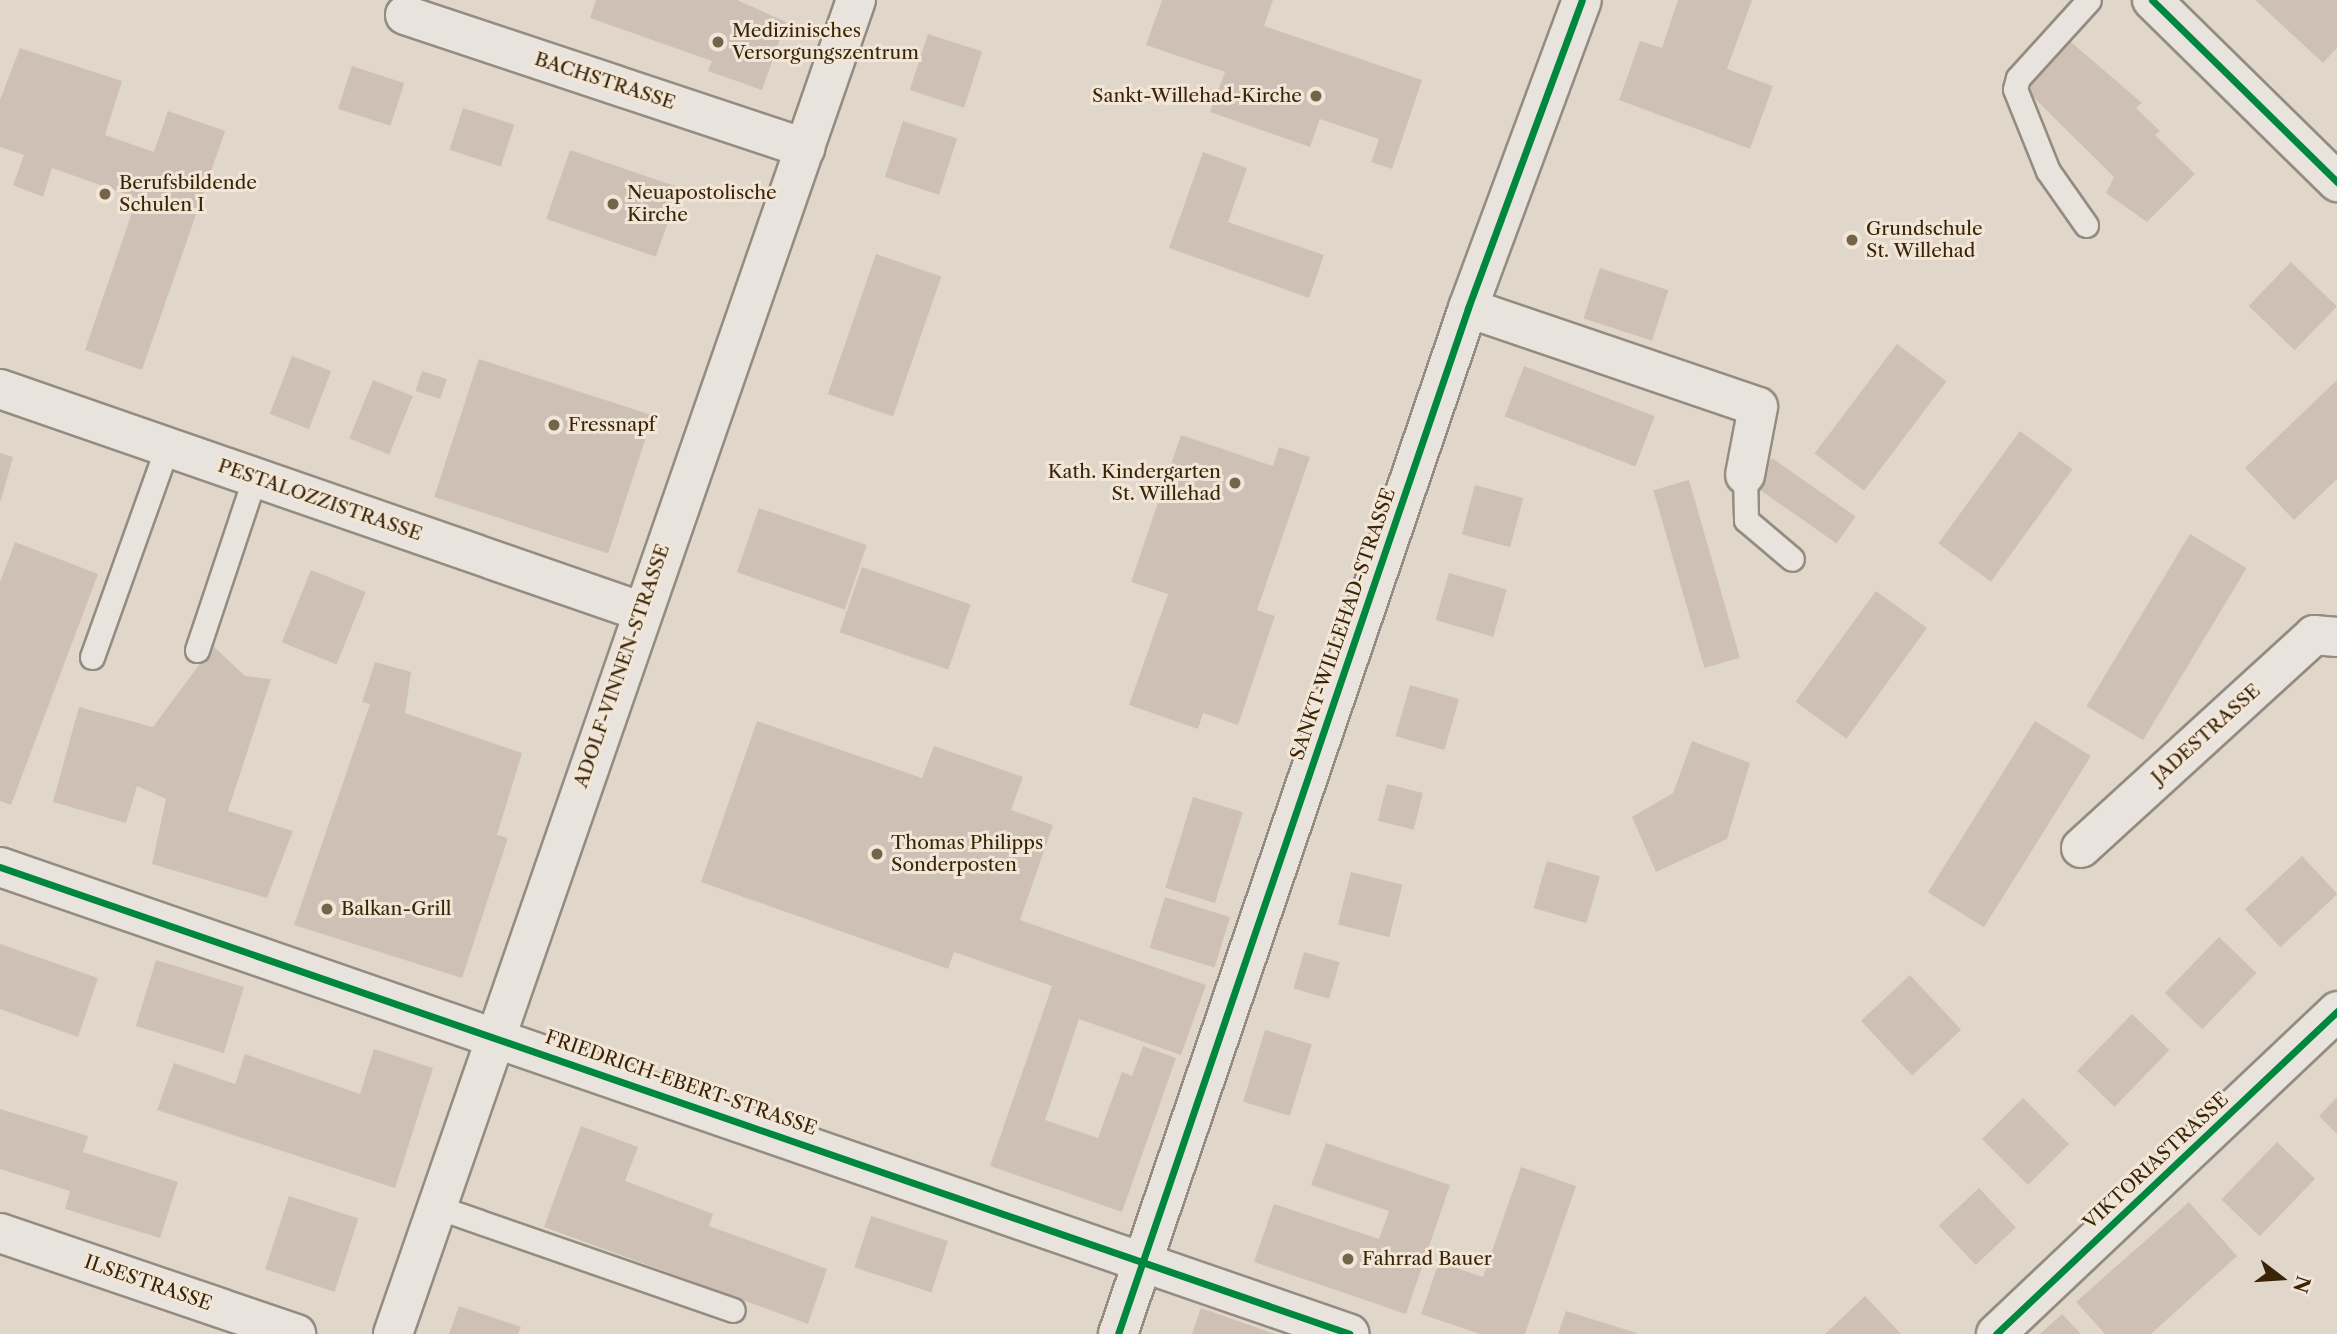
<!DOCTYPE html>
<html>
<head>
<meta charset="utf-8">
<style>
	body { margin:0 }
	#map { position:relative; width:2337px; height:1334px; overflow:hidden; background:#e0d7ca; font-family:"Libre Caslon Text",serif }
	div>[style] { position:absolute }
	.building>* { inset:0; background:#cfc0b5; transform-origin:0 0 }
	.roads { filter:drop-shadow(2px 0 #948c80) drop-shadow(-2px 0 #948c80) drop-shadow(0 2px #948c80) drop-shadow(0 -2px #948c80) }
	.service>* { height:23px; margin:-11.5px; padding:0 11.5px; transform-origin:11.5px; border-radius:11.5px; background:#e8e3dc }
	.minor>* { height:38px; margin:-19px; padding:0 19px; transform-origin:19px; border-radius:19px; background:#e8e3dc }
	.tertiary>* { height:38px; margin:-19px; padding:0 19px; transform-origin:19px; border-radius:19px; background:#e8e3dc }
	.cycleway>* { height:7px; margin:-3.5px; padding:0 3.5px; transform-origin:3.5px; border-radius:3.5px; background:#00873e }
	.dots>* { width:19px; height:19px; translate:-50% -50%; box-sizing:border-box; border:4px solid #f1e6d7; border-radius:50% }
	span { translate:-50% -50%; white-space:nowrap; text-align:center; line-height:1.15; -webkit-text-stroke:6px #f1e6d7; paint-order:stroke }
	.poi-label { font-size:19px; color:#3b2405 }
	.left { translate:0 -50%; text-align:left }
	.right { translate:-100% -50%; text-align:right }
	.street-label { font-size:19px; color:#3b2405 }
	.north { position:absolute; left:2246px; top:1243px; width:70px; height:70px; -webkit-text-stroke:5px #f1e6d7; paint-order:stroke; rotate:107deg; font-size:19px; font-weight:700; line-height:28px; text-align:center; color:#3b2405 }
	.north::after { content:''; display:block; margin:auto; width:24px; height:32px; background:#3b2405; clip-path:polygon(50% 0,100% 100%,50% 72%,0 100%) }
</style>
</head>
<body>
<div id="map">
	<div class="building">
		<i style="clip-path:polygon(596px 0,737px 0,786px 22px,762px 90px,708px 71px,712px 61px,590px 18px)"></i>
		<i style="clip-path:polygon(1162px 0,1273px 0,1264px 26px,1422px 80px,1392px 169px,1371px 162px,1379px 139px,1320px 119px,1310px 147px,1210px 112px,1225px 72px,1146px 45px)"></i>
		<i style="clip-path:polygon(1678px 0,1752px 0,1727px 69px,1773px 86px,1750px 149px,1619px 100px,1640px 41px,1662px 48px)"></i>
		<i style="clip-path:polygon(2255px 0,2337px 0,2337px 48px,2323px 63px)"></i>
		<i style="left:928px;top:34px;width:57px;height:59px;rotate:18deg"></i>
		<i style="clip-path:polygon(2065px 37px,2142px 103px,2136px 108px,2160px 131px,2155px 135px,2195px 174px,2147px 222px,2106px 193px,2114px 177px,2019px 83px)"></i>
		<i style="clip-path:polygon(20px 48px,122px 81px,105px 135px,154px 152px,168px 111px,225px 131px,142px 370px,85px 350px,137px 198px,52px 168px,43px 197px,13px 185px,24px 155px,0 147px,0 100px)"></i>
		<i style="left:352px;top:66px;width:55px;height:45px;rotate:18deg"></i>
		<i style="left:463px;top:108px;width:54px;height:44px;rotate:18deg"></i>
		<i style="left:903px;top:121px;width:57px;height:59px;rotate:18deg"></i>
		<i style="left:570px;top:150px;width:116px;height:73px;rotate:19deg"></i>
		<i style="clip-path:polygon(1203px 152px,1247px 168px,1228px 222px,1324px 255px,1309px 298px,1169px 248px)"></i>
		<i style="left:876px;top:254px;width:69px;height:148px;rotate:19deg"></i>
		<i style="left:2291px;top:262px;width:64px;height:61px;rotate:44deg"></i>
		<i style="left:1600px;top:268px;width:72px;height:53px;rotate:18deg"></i>
		<i style="left:1897px;top:344px;width:62px;height:137px;rotate:37deg"></i>
		<i style="left:292px;top:356px;width:42px;height:62px;rotate:21deg"></i>
		<i style="left:479px;top:359px;width:183px;height:145px;rotate:18deg"></i>
		<i style="left:1524px;top:366px;width:140px;height:54px;rotate:21deg"></i>
		<i style="left:422px;top:371px;width:26px;height:21px;rotate:18deg"></i>
		<i style="left:373px;top:380px;width:43px;height:63px;rotate:22deg"></i>
		<i style="clip-path:polygon(2337px 380px,2337px 479px,2294px 520px,2245px 468px)"></i>
		<i style="left:2020px;top:431px;width:65px;height:139px;rotate:36deg"></i>
		<i style="clip-path:polygon(1181px 435px,1273px 466px,1279px 447px,1310px 457px,1257px 610px,1275px 616px,1238px 725px,1203px 713px,1198px 729px,1129px 705px,1168px 594px,1131px 582px)"></i>
		<i style="clip-path:polygon(0 453px,13px 457px,1px 500px,0 500px)"></i>
		<i style="left:1772px;top:458px;width:102px;height:33px;rotate:35deg"></i>
		<i style="left:1689px;top:480px;width:185px;height:37px;rotate:74deg"></i>
		<i style="left:1475px;top:485px;width:50px;height:51px;rotate:15deg"></i>
		<i style="left:759px;top:508px;width:114px;height:68px;rotate:19deg"></i>
		<i style="left:2190px;top:534px;width:66px;height:201px;rotate:31deg"></i>
		<i style="clip-path:polygon(15px 542px,98px 574px,11px 805px,0 801px,0 582px)"></i>
		<i style="left:862px;top:567px;width:115px;height:69px;rotate:19deg"></i>
		<i style="left:311px;top:570px;width:59px;height:78px;rotate:22deg"></i>
		<i style="left:1449px;top:573px;width:60px;height:49px;rotate:16deg"></i>
		<i style="left:1876px;top:591px;width:63px;height:137px;rotate:36deg"></i>
		<i style="clip-path:polygon(213px 646px,245px 676px,271px 679px,228px 811px,293px 831px,267px 898px,152px 864px,166px 799px,137px 786px,126px 823px,53px 802px,79px 707px,153px 727px)"></i>
		<i style="clip-path:polygon(375px 662px,411px 672px,405px 713px,522px 753px,497px 835px,508px 838px,462px 978px,294px 925px,370px 704px,362px 702px)"></i>
		<i style="left:1410px;top:685px;width:51px;height:53px;rotate:16deg"></i>
		<i style="clip-path:polygon(757px 721px,922px 778px,934px 746px,1023px 777px,1011px 810px,1053px 825px,1020px 920px,1206px 985px,1181px 1055px,1079px 1019px,1045px 1120px,1098px 1138px,1122px 1072px,1132px 1076px,1143px 1046px,1176px 1058px,1122px 1212px,990px 1166px,1052px 986px,954px 952px,948px 969px,701px 882px)"></i>
		<i style="left:2035px;top:721px;width:66px;height:202px;rotate:32deg"></i>
		<i style="clip-path:polygon(1692px 741px,1750px 763px,1727px 839px,1656px 872px,1632px 817px,1673px 793px)"></i>
		<i style="left:1387px;top:784px;width:37px;height:38px;rotate:14deg"></i>
		<i style="left:1193px;top:797px;width:52px;height:95px;rotate:17deg"></i>
		<i style="left:2302px;top:856px;width:52px;height:78px;rotate:47deg"></i>
		<i style="left:1547px;top:861px;width:55px;height:49px;rotate:16deg"></i>
		<i style="left:1351px;top:872px;width:53px;height:54px;rotate:14deg"></i>
		<i style="left:1165px;top:897px;width:68px;height:53px;rotate:17deg"></i>
		<i style="left:2219px;top:937px;width:52px;height:78px;rotate:44deg"></i>
		<i style="clip-path:polygon(0 944px,98px 978px,78px 1037px,0 1009px)"></i>
		<i style="left:1304px;top:952px;width:37px;height:38px;rotate:16deg"></i>
		<i style="left:156px;top:960px;width:92px;height:69px;rotate:17deg"></i>
		<i style="left:1910px;top:975px;width:75px;height:67px;rotate:47deg"></i>
		<i style="left:2132px;top:1014px;width:52px;height:79px;rotate:44deg"></i>
		<i style="left:1265px;top:1030px;width:49px;height:75px;rotate:17deg"></i>
		<i style="clip-path:polygon(374px 1049px,433px 1068px,395px 1188px,157px 1110px,174px 1063px,235px 1084px,245px 1054px,360px 1094px)"></i>
		<i style="clip-path:polygon(2337px 1097px,2337px 1134px,2319px 1116px)"></i>
		<i style="left:2023px;top:1098px;width:65px;height:58px;rotate:45deg"></i>
		<i style="clip-path:polygon(0 1109px,88px 1136px,83px 1152px,178px 1182px,160px 1238px,65px 1209px,70px 1191px,0 1169px)"></i>
		<i style="clip-path:polygon(581px 1126px,638px 1147px,625px 1181px,713px 1214px,709px 1226px,827px 1269px,808px 1324px,544px 1227px)"></i>
		<i style="left:2277px;top:1142px;width:53px;height:80px;rotate:44deg"></i>
		<i style="clip-path:polygon(1326px 1143px,1450px 1185px,1406px 1314px,1254px 1262px,1274px 1204px,1379px 1239px,1389px 1211px,1311px 1185px)"></i>
		<i style="clip-path:polygon(1521px 1167px,1576px 1186px,1525px 1334px,1480px 1334px,1421px 1314px,1439px 1262px,1483px 1277px)"></i>
		<i style="left:1979px;top:1188px;width:54px;height:55px;rotate:47deg"></i>
		<i style="left:289px;top:1196px;width:73px;height:77px;rotate:18deg"></i>
		<i style="clip-path:polygon(2189px 1202px,2237px 1256px,2151px 1334px,2105px 1334px,2076px 1302px)"></i>
		<i style="left:871px;top:1216px;width:81px;height:54px;rotate:18deg"></i>
		<i style="clip-path:polygon(1865px 1296px,1901px 1334px,1825px 1334px)"></i>
		<i style="clip-path:polygon(459px 1306px,521px 1327px,518px 1334px,449px 1334px)"></i>
		<i style="clip-path:polygon(1201px 1308px,1275px 1334px,1192px 1334px)"></i>
		<i style="clip-path:polygon(1566px 1311px,1637px 1333px,1637px 1334px,1558px 1334px)"></i>
		<i style="clip-path:polygon(2062px 1314px,2081px 1334px,2040px 1334px)"></i>
	</div>
	<div class="roads">
		<div class="service">
			<i style="left:2086px;top:225px;width:66px;rotate:-125.1deg"></i>
			<i style="left:2048px;top:171px;width:88px;rotate:-111.9deg"></i>
			<i style="left:2015px;top:89px;width:11px;rotate:-75deg"></i>
			<i style="left:2018px;top:78px;width:105px;rotate:-47.7deg"></i>
			<i style="left:1745px;top:475px;width:45px;rotate:88.7deg"></i>
			<i style="left:1746px;top:520px;width:60px;rotate:40.3deg"></i>
			<i style="left:197px;top:650px;width:182px;rotate:-71.5deg"></i>
			<i style="left:92px;top:657px;width:222px;rotate:-70.3deg"></i>
			<i style="left:437px;top:1207px;width:313px;rotate:19.2deg"></i>
		</div>
		<div class="minor">
			<i style="left:405px;top:15px;width:422px;rotate:18.4deg"></i>
			<i style="left:1468px;top:308px;width:306px;rotate:18.8deg"></i>
			<i style="left:1758px;top:407px;width:69px;rotate:100.8deg"></i>
			<i style="left:0;top:389px;width:677px;rotate:19.13deg"></i>
			<i style="left:2081px;top:848px;width:316px;rotate:-42.4deg"></i>
			<i style="left:2314px;top:635px;width:23px;rotate:5deg"></i>
			<i style="left:0;top:867px;width:1428px;rotate:19.08deg"></i>
			<i style="left:0;top:1233px;width:313px;rotate:18.8deg"></i>
			<i style="left:393px;top:1334px;width:1412px;rotate:-70.86deg"></i>
			<i style="left:1118px;top:1334px;width:1084px;rotate:-71.16deg"></i>
			<i style="left:1468px;top:308px;width:328px;rotate:-69.7deg"></i>
			<i style="left:1996px;top:1334px;width:470px;rotate:-43.4deg"></i>
		</div>
		<div class="tertiary">
			<i style="left:2152px;top:0;width:260px;rotate:44.5deg"></i>
		</div>
	</div>
	<div class="cycleway">
		<i style="left:2152px;top:0;width:260px;rotate:44.5deg"></i>
		<i style="left:0;top:867px;width:1428px;rotate:19.08deg"></i>
		<i style="left:1118px;top:1334px;width:1084px;rotate:-71.16deg"></i>
		<i style="left:1468px;top:308px;width:328px;rotate:-69.7deg"></i>
		<i style="left:1996px;top:1334px;width:470px;rotate:-43.4deg"></i>
	</div>
	<div class="dots">
		<i style="left:718px;top:42px;background:#75634a"></i>
		<i style="left:1316px;top:96px;background:#75634a"></i>
		<i style="left:105px;top:194px;background:#75634a"></i>
		<i style="left:613px;top:204px;background:#75634a"></i>
		<i style="left:1852px;top:240px;background:#75634a"></i>
		<i style="left:554px;top:425px;background:#75634a"></i>
		<i style="left:1235px;top:483px;background:#75634a"></i>
		<i style="left:877px;top:854px;background:#75634a"></i>
		<i style="left:327px;top:909px;background:#75634a"></i>
		<i style="left:1348px;top:1259px;background:#75634a"></i>
	</div>
	<div class="poi-label">
		<span class="left" style="left:732px;top:42px">Medizinisches<br>Versorgungszentrum</span>
		<span class="right" style="left:1302px;top:96px">Sankt-Willehad-Kirche</span>
		<span class="left" style="left:119px;top:194px">Berufsbildende<br>Schulen I</span>
		<span class="left" style="left:627px;top:204px">Neuapostolische<br>Kirche</span>
		<span class="left" style="left:1866px;top:240px">Grundschule<br>St. Willehad</span>
		<span class="left" style="left:568px;top:425px">Fressnapf</span>
		<span class="right" style="left:1221px;top:483px">Kath. Kindergarten<br>St. Willehad</span>
		<span class="left" style="left:891px;top:854px">Thomas Philipps<br>Sonderposten</span>
		<span class="left" style="left:341px;top:909px">Balkan-Grill</span>
		<span class="left" style="left:1362px;top:1259px">Fahrrad Bauer</span>
	</div>
	<div class="street-label">
		<span style="left:605px;top:81px;rotate:18deg">BACHSTRASSE</span>
		<span style="left:320px;top:500px;rotate:19deg">PESTALOZZISTRASSE</span>
		<span style="left:1343px;top:624px;rotate:-71deg">SANKT-WILLEHAD-STRASSE</span>
		<span style="left:622px;top:666px;rotate:-71deg">ADOLF-VINNEN-STRASSE</span>
		<span style="left:2206px;top:734px;rotate:-42deg">JADESTRASSE</span>
		<span style="left:681px;top:1083px;rotate:19deg">FRIEDRICH-EBERT-STRASSE</span>
		<span style="left:2156px;top:1161px;rotate:-43deg">VIKTORIASTRASSE</span>
		<span style="left:148px;top:1283px;rotate:19deg">ILSESTRASSE</span>
	</div>
	<div class="north">N</div>
</div>
</body>
</html>
